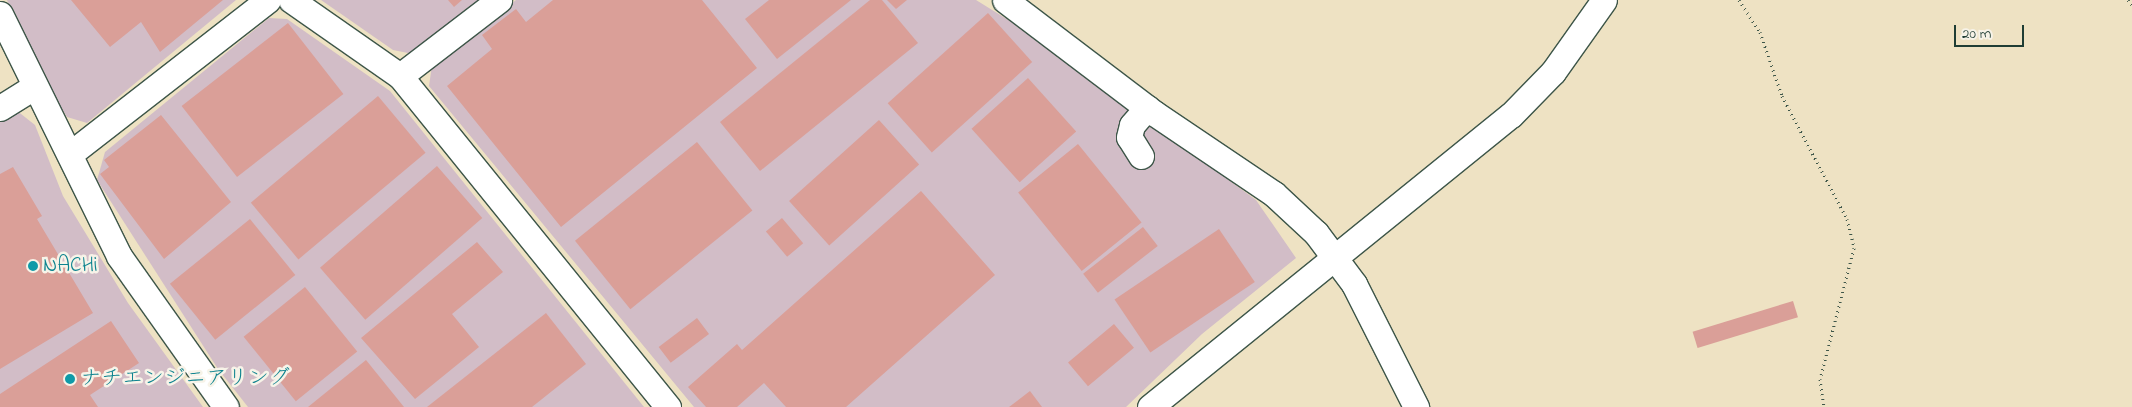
<!DOCTYPE html>
<html>
<head>
<meta charset="utf-8">
<style>
	body { margin:0 }
	#map { position:relative; width:2132px; height:407px; overflow:hidden; background:#eee2c3; font-family:"Indie Flower","Klee One",sans-serif }
	div>[style] { position:absolute }
	.industrial>* { inset:0; background:#d2bdc7 }
	.building>* { inset:0; background:#da9f98; transform-origin:0 0 }
	.path>* { height:3px; margin-top:-1.5px; transform-origin:0; background:repeating-linear-gradient(90deg,#3e5649 0 1px,transparent 0 5px) }
	.roads { filter:drop-shadow(1px 0 #3e5649) drop-shadow(-1px 0 #3e5649) drop-shadow(0 1px #3e5649) drop-shadow(0 -1px #3e5649) }
	.minor>* { height:25px; margin:-12.5px; padding:0 12.5px; transform-origin:12.5px; border-radius:12.5px; background:#fff }
	.dots>* { width:14px; height:14px; translate:-50% -50%; box-sizing:border-box; border:2px solid #f7f3e8; border-radius:50% }
	span { translate:-50% -50%; white-space:nowrap; text-align:center; line-height:1.15; -webkit-text-stroke:5px #f7f3e8; paint-order:stroke }
	.culture-label { font-size:21px; color:#0d838f }
	.left { translate:0 -50%; text-align:left }
	.scale { position:absolute; left:1954px; top:25px; width:70px; height:22px; box-sizing:border-box; border:2px solid #1f3d34; border-top:0; padding-left:6px; font-size:15px; line-height:18px; white-space:nowrap; color:#1f3d34; -webkit-text-stroke:4px #f7f3e8; paint-order:stroke }
</style>
</head>
<body>
<div id="map">
	<div class="industrial">
		<i style="clip-path:polygon(7px 0,236px 0,87px 123px,67px 117px,43px 79px)"></i>
		<i style="clip-path:polygon(321px 0,483px 0,413px 54px,393px 50px)"></i>
		<i style="clip-path:polygon(516px 0,976px 0,1026px 31px,1256px 200px,1296px 258px,1202px 334px,1126px 407px,694px 407px,429px 86px,432px 65px)"></i>
		<i style="clip-path:polygon(269px 18px,287px 19px,390px 91px,644px 407px,248px 407px,218px 369px,97px 180px,105px 152px)"></i>
		<i style="clip-path:polygon(16px 110px,35px 125px,63px 196px,128px 303px,203px 407px,0 407px,0 120px)"></i>
	</div>
	<div class="building">
		<i style="clip-path:polygon(71px 0,223px 0,160px 52px,141px 22px,110px 47px)"></i>
		<i style="clip-path:polygon(448px 0,462px 0,454px 7px)"></i>
		<i style="clip-path:polygon(553px 0,702px 0,757px 68px,561px 227px,447px 86px,492px 49px,482px 35px,516px 9px,526px 22px)"></i>
		<i style="clip-path:polygon(769px 0,851px 0,777px 59px,745px 19px)"></i>
		<i style="clip-path:polygon(870px 0,882px 0,918px 43px,760px 171px,720px 122px)"></i>
		<i style="clip-path:polygon(887px 0,907px 0,896px 9px)"></i>
		<i style="left:988px;top:13px;width:66px;height:135px;rotate:48deg"></i>
		<i style="left:288px;top:23px;width:90px;height:135px;rotate:52deg"></i>
		<i style="left:1028px;top:78px;width:72px;height:76px;rotate:48deg"></i>
		<i style="left:378px;top:96px;width:74px;height:166px;rotate:50deg"></i>
		<i style="clip-path:polygon(161px 115px,231px 202px,164px 259px,100px 174px,109px 167px,104px 160px)"></i>
		<i style="left:879px;top:120px;width:60px;height:121px;rotate:48deg"></i>
		<i style="left:697px;top:142px;width:88px;height:157px;rotate:51deg"></i>
		<i style="left:1078px;top:144px;width:101px;height:77px;rotate:51deg"></i>
		<i style="left:437px;top:166px;width:69px;height:155px;rotate:49deg"></i>
		<i style="clip-path:polygon(13px 167px,42px 216px,37px 219px,93px 313px,0 369px,0 174px)"></i>
		<i style="clip-path:polygon(921px 191px,995px 275px,846px 407px,786px 407px,764px 383px,737px 407px,706px 407px,688px 387px,737px 344px,742px 350px)"></i>
		<i style="left:782px;top:218px;width:33px;height:21px;rotate:50deg"></i>
		<i style="left:250px;top:219px;width:72px;height:103px;rotate:51deg"></i>
		<i style="left:1143px;top:227px;width:24px;height:76px;rotate:52deg"></i>
		<i style="left:1219px;top:229px;width:64px;height:126px;rotate:56deg"></i>
		<i style="clip-path:polygon(477px 242px,503px 272px,452px 314px,479px 347px,415px 399px,361px 338px)"></i>
		<i style="left:305px;top:287px;width:83px;height:79px;rotate:51deg"></i>
		<i style="left:1793px;top:301px;width:17px;height:105px;rotate:73deg"></i>
		<i style="clip-path:polygon(546px 313px,586px 364px,532px 407px,427px 407px)"></i>
		<i style="left:697px;top:318px;width:20px;height:48px;rotate:53deg"></i>
		<i style="clip-path:polygon(111px 321px,139px 363px,90px 395px,98px 407px,0 407px,0 394px)"></i>
		<i style="left:1114px;top:324px;width:31px;height:60px;rotate:50deg"></i>
		<i style="clip-path:polygon(366px 360px,404px 407px,308px 407px)"></i>
		<i style="clip-path:polygon(1030px 391px,1042px 407px,1009px 407px)"></i>
	</div>
	<div class="path">
		<i style="left:1739px;top:0;width:38px;rotate:57deg"></i>
		<i style="left:1760px;top:32px;width:68px;rotate:71deg"></i>
		<i style="left:1782px;top:96px;width:139px;rotate:62.1deg"></i>
		<i style="left:1847px;top:219px;width:30px;rotate:76deg"></i>
		<i style="left:1854px;top:248px;width:135px;rotate:104.5deg"></i>
		<i style="left:1820px;top:379px;width:28px;rotate:82deg"></i>
		<i style="left:2128px;top:0;width:6px;rotate:51deg"></i>
	</div>
	<div class="roads">
		<div class="minor">
			<i style="left:291px;top:0;width:133px;rotate:34.9deg"></i>
			<i style="left:400px;top:76px;width:426px;rotate:51deg"></i>
			<i style="left:1005px;top:0;width:187px;rotate:37.2deg"></i>
			<i style="left:1154px;top:113px;width:145px;rotate:34deg"></i>
			<i style="left:1274px;top:194px;width:57px;rotate:42.9deg"></i>
			<i style="left:1316px;top:233px;width:64px;rotate:53.3deg"></i>
			<i style="left:1354px;top:284px;width:138px;rotate:63.2deg"></i>
			<i style="left:0;top:14px;width:270px;rotate:63.8deg"></i>
			<i style="left:119px;top:256px;width:185px;rotate:54.7deg"></i>
			<i style="left:400px;top:76px;width:125px;rotate:-37.5deg"></i>
			<i style="left:0;top:108px;width:39px;rotate:-32deg"></i>
			<i style="left:70px;top:154px;width:251px;rotate:-37.9deg"></i>
			<i style="left:1141px;top:156px;width:22px;rotate:-122deg"></i>
			<i style="left:1129px;top:137px;width:12px;rotate:-76deg"></i>
			<i style="left:1132px;top:125px;width:23px;rotate:-49deg"></i>
			<i style="left:1150px;top:407px;width:464px;rotate:-39deg"></i>
			<i style="left:1511px;top:115px;width:60px;rotate:-45.7deg"></i>
			<i style="left:1553px;top:72px;width:88px;rotate:-54.7deg"></i>
		</div>
	</div>
	<div class="dots">
		<i style="left:33px;top:266px;background:#0f9aa8"></i>
		<i style="left:70px;top:379px;background:#0f9aa8"></i>
	</div>
	<div class="culture-label">
		<span class="left" style="left:43px;top:266px">NACHi</span>
		<span class="left" style="left:80px;top:379px">ナチエンジニアリング</span>
	</div>
	<div class="scale">20 m</div>
</div>
</body>
</html>
